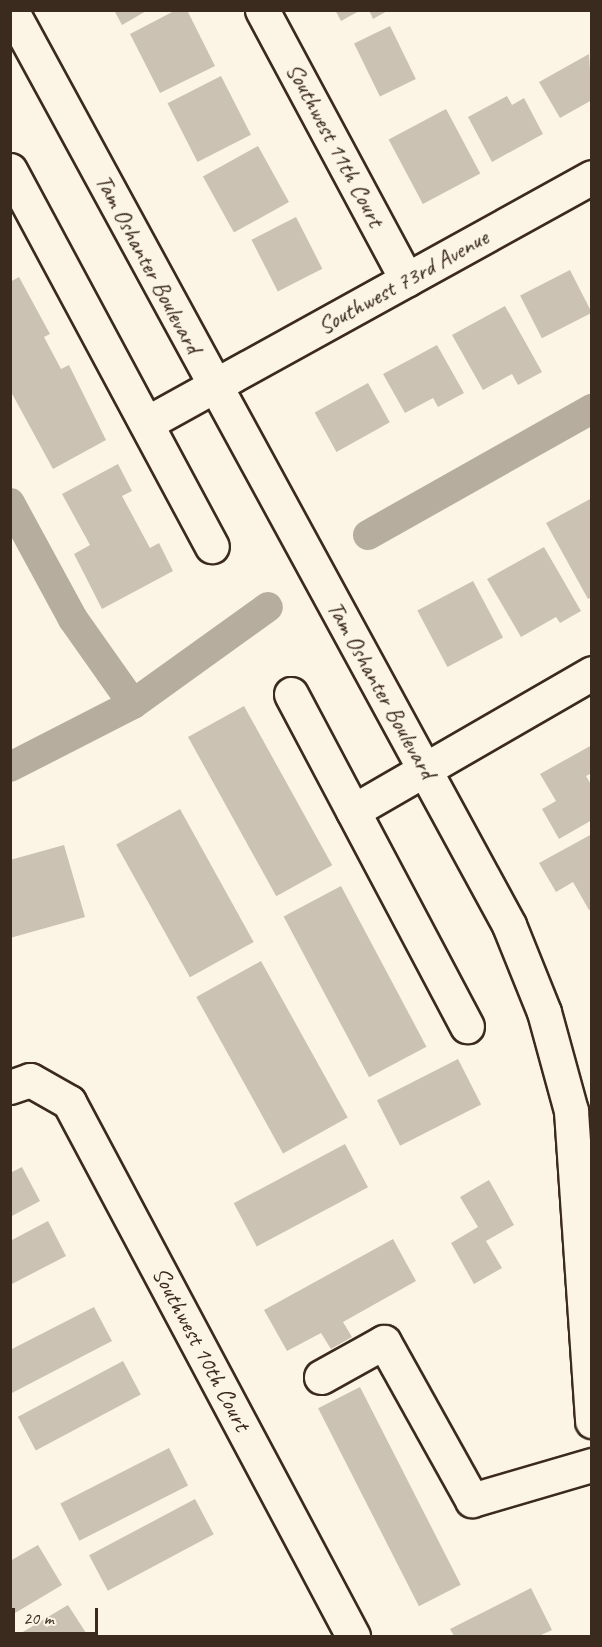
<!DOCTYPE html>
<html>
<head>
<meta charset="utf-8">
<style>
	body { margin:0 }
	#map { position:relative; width:602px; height:1647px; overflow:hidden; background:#fcf5e5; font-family:Caveat,sans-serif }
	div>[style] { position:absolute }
	.canal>* { height:30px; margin:-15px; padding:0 15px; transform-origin:15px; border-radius:15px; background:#b7ad9e }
	.building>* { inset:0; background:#ccc2b3; transform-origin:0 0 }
	.roads { filter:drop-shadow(2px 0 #3b2a1e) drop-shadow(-2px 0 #3b2a1e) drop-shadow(0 2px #3b2a1e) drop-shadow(0 -2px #3b2a1e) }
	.minor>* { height:33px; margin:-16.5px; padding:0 16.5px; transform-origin:16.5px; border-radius:16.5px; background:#fcf5e5 }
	span { translate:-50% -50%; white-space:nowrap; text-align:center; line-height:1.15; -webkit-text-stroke:6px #fcf5e5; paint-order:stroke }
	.street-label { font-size:24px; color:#3b2a1e }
	.frame { position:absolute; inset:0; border:12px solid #3b2a1e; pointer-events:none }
	.scale { position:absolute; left:12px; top:1608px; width:86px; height:27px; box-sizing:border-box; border:3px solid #3b2a1e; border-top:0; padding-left:8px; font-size:18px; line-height:21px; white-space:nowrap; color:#3b2a1e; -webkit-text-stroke:4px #fcf5e5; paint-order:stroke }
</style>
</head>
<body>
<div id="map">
	<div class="canal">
		<i style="left:10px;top:503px;width:132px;rotate:61.5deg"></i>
		<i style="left:73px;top:619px;width:104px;rotate:54.8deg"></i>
		<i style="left:133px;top:704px;width:166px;rotate:-35.7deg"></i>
		<i style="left:368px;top:535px;width:257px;rotate:-29.4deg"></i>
		<i style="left:10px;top:767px;width:138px;rotate:-27.1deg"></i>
	</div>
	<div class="building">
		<i style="clip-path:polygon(114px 10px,148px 10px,122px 25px)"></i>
		<i style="clip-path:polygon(176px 10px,187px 10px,215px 66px,160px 93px,130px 34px)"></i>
		<i style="clip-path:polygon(335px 10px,361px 10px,341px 21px)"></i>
		<i style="clip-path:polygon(369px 10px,389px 10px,373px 19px)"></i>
		<i style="left:390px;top:26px;width:59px;height:40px;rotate:64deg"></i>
		<i style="clip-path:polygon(589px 54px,592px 100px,560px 118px,539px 82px)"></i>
		<i style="left:221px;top:76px;width:66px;height:60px;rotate:63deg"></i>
		<i style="clip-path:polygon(507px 96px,512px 105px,524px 98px,543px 134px,492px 162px,468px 117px)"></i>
		<i style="left:446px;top:109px;width:73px;height:65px;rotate:62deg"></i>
		<i style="left:258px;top:146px;width:64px;height:63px;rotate:61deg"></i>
		<i style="left:296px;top:217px;width:58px;height:50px;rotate:63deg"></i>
		<i style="left:570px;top:270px;width:48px;height:56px;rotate:63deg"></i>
		<i style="clip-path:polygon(19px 277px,50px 334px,44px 337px,61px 369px,69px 365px,106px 440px,53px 469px,10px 390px,10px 282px)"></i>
		<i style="clip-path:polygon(505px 306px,542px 372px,518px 385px,512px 374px,483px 390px,452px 335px)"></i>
		<i style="clip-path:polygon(437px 345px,464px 393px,438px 407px,433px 398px,405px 413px,383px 374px)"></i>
		<i style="left:368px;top:383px;width:45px;height:61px;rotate:61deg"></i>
		<i style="clip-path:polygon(118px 464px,132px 491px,122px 496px,150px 548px,159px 543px,173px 571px,102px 609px,74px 554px,90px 545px,62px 494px)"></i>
		<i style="clip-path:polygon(592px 498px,592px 597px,588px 599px,546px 523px)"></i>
		<i style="clip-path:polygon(544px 547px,581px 611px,560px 623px,556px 617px,521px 637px,487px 579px)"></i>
		<i style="left:473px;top:581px;width:64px;height:63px;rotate:62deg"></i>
		<i style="left:244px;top:706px;width:182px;height:64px;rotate:61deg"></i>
		<i style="clip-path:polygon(592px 745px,592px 773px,586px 776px,592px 786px,592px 820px,559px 839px,542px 809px,556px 801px,540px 774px)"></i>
		<i style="left:180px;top:809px;width:152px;height:73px;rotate:61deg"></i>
		<i style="clip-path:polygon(592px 834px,592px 909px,589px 910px,573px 882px,556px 892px,539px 863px)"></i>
		<i style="clip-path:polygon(64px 845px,85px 917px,10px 938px,10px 860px)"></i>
		<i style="left:341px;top:886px;width:182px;height:65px;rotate:62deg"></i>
		<i style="left:261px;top:961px;width:179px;height:74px;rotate:61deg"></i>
		<i style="left:458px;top:1059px;width:51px;height:91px;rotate:63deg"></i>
		<i style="left:345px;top:1144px;width:49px;height:126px;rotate:62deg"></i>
		<i style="clip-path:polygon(22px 1167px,40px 1201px,10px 1217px,10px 1173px)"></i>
		<i style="clip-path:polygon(489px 1180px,514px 1225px,486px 1241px,502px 1268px,474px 1284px,451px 1243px,478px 1227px,460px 1197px)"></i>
		<i style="clip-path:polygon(48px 1221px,66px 1256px,10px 1285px,10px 1241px)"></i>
		<i style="clip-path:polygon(393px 1239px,416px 1281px,343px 1322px,352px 1337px,331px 1349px,321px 1333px,287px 1351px,264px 1310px)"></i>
		<i style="clip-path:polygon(94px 1307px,112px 1341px,10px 1394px,10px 1350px)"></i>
		<i style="left:123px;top:1361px;width:38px;height:119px;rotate:62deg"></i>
		<i style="left:360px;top:1387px;width:222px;height:47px;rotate:63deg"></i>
		<i style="left:169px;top:1448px;width:42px;height:122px;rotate:63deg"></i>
		<i style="left:195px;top:1499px;width:40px;height:120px;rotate:62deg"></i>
		<i style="clip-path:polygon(38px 1545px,62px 1585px,10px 1616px,10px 1561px)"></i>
		<i style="clip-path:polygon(531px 1588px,552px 1630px,539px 1636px,454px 1636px,450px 1629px)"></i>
		<i style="clip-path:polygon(68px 1605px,88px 1636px,16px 1636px)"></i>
	</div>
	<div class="roads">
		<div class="minor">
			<i style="left:11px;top:10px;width:1042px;rotate:61.44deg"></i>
			<i style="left:509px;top:925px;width:94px;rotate:68.1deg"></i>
			<i style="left:544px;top:1012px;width:103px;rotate:74.7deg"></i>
			<i style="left:571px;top:1111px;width:311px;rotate:86.1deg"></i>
			<i style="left:262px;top:10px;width:306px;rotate:61.8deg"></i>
			<i style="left:10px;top:170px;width:427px;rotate:61.8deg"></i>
			<i style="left:147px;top:423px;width:508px;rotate:-28.93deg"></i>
			<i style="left:291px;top:694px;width:376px;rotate:62.1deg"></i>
			<i style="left:353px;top:811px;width:276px;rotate:-30deg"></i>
			<i style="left:10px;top:1087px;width:21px;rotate:-19deg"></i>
			<i style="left:30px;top:1080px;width:45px;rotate:29.4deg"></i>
			<i style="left:69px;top:1102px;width:605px;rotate:61.99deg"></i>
			<i style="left:321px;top:1377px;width:72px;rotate:-29.1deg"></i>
			<i style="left:384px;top:1342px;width:181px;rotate:60.9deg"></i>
			<i style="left:472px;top:1500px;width:125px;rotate:-16.3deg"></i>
		</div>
	</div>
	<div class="street-label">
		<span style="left:335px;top:145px;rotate:62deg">Southwest 11th Court</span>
		<span style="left:148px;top:264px;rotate:62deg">Tam Oshanter Boulevard</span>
		<span style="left:403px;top:282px;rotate:-29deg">Southwest 73rd Avenue</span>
		<span style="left:381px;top:690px;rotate:61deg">Tam Oshanter Boulevard</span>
		<span style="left:201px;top:1349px;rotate:62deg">Southwest 10th Court</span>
	</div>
	<div class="frame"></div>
	<div class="scale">20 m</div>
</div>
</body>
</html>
